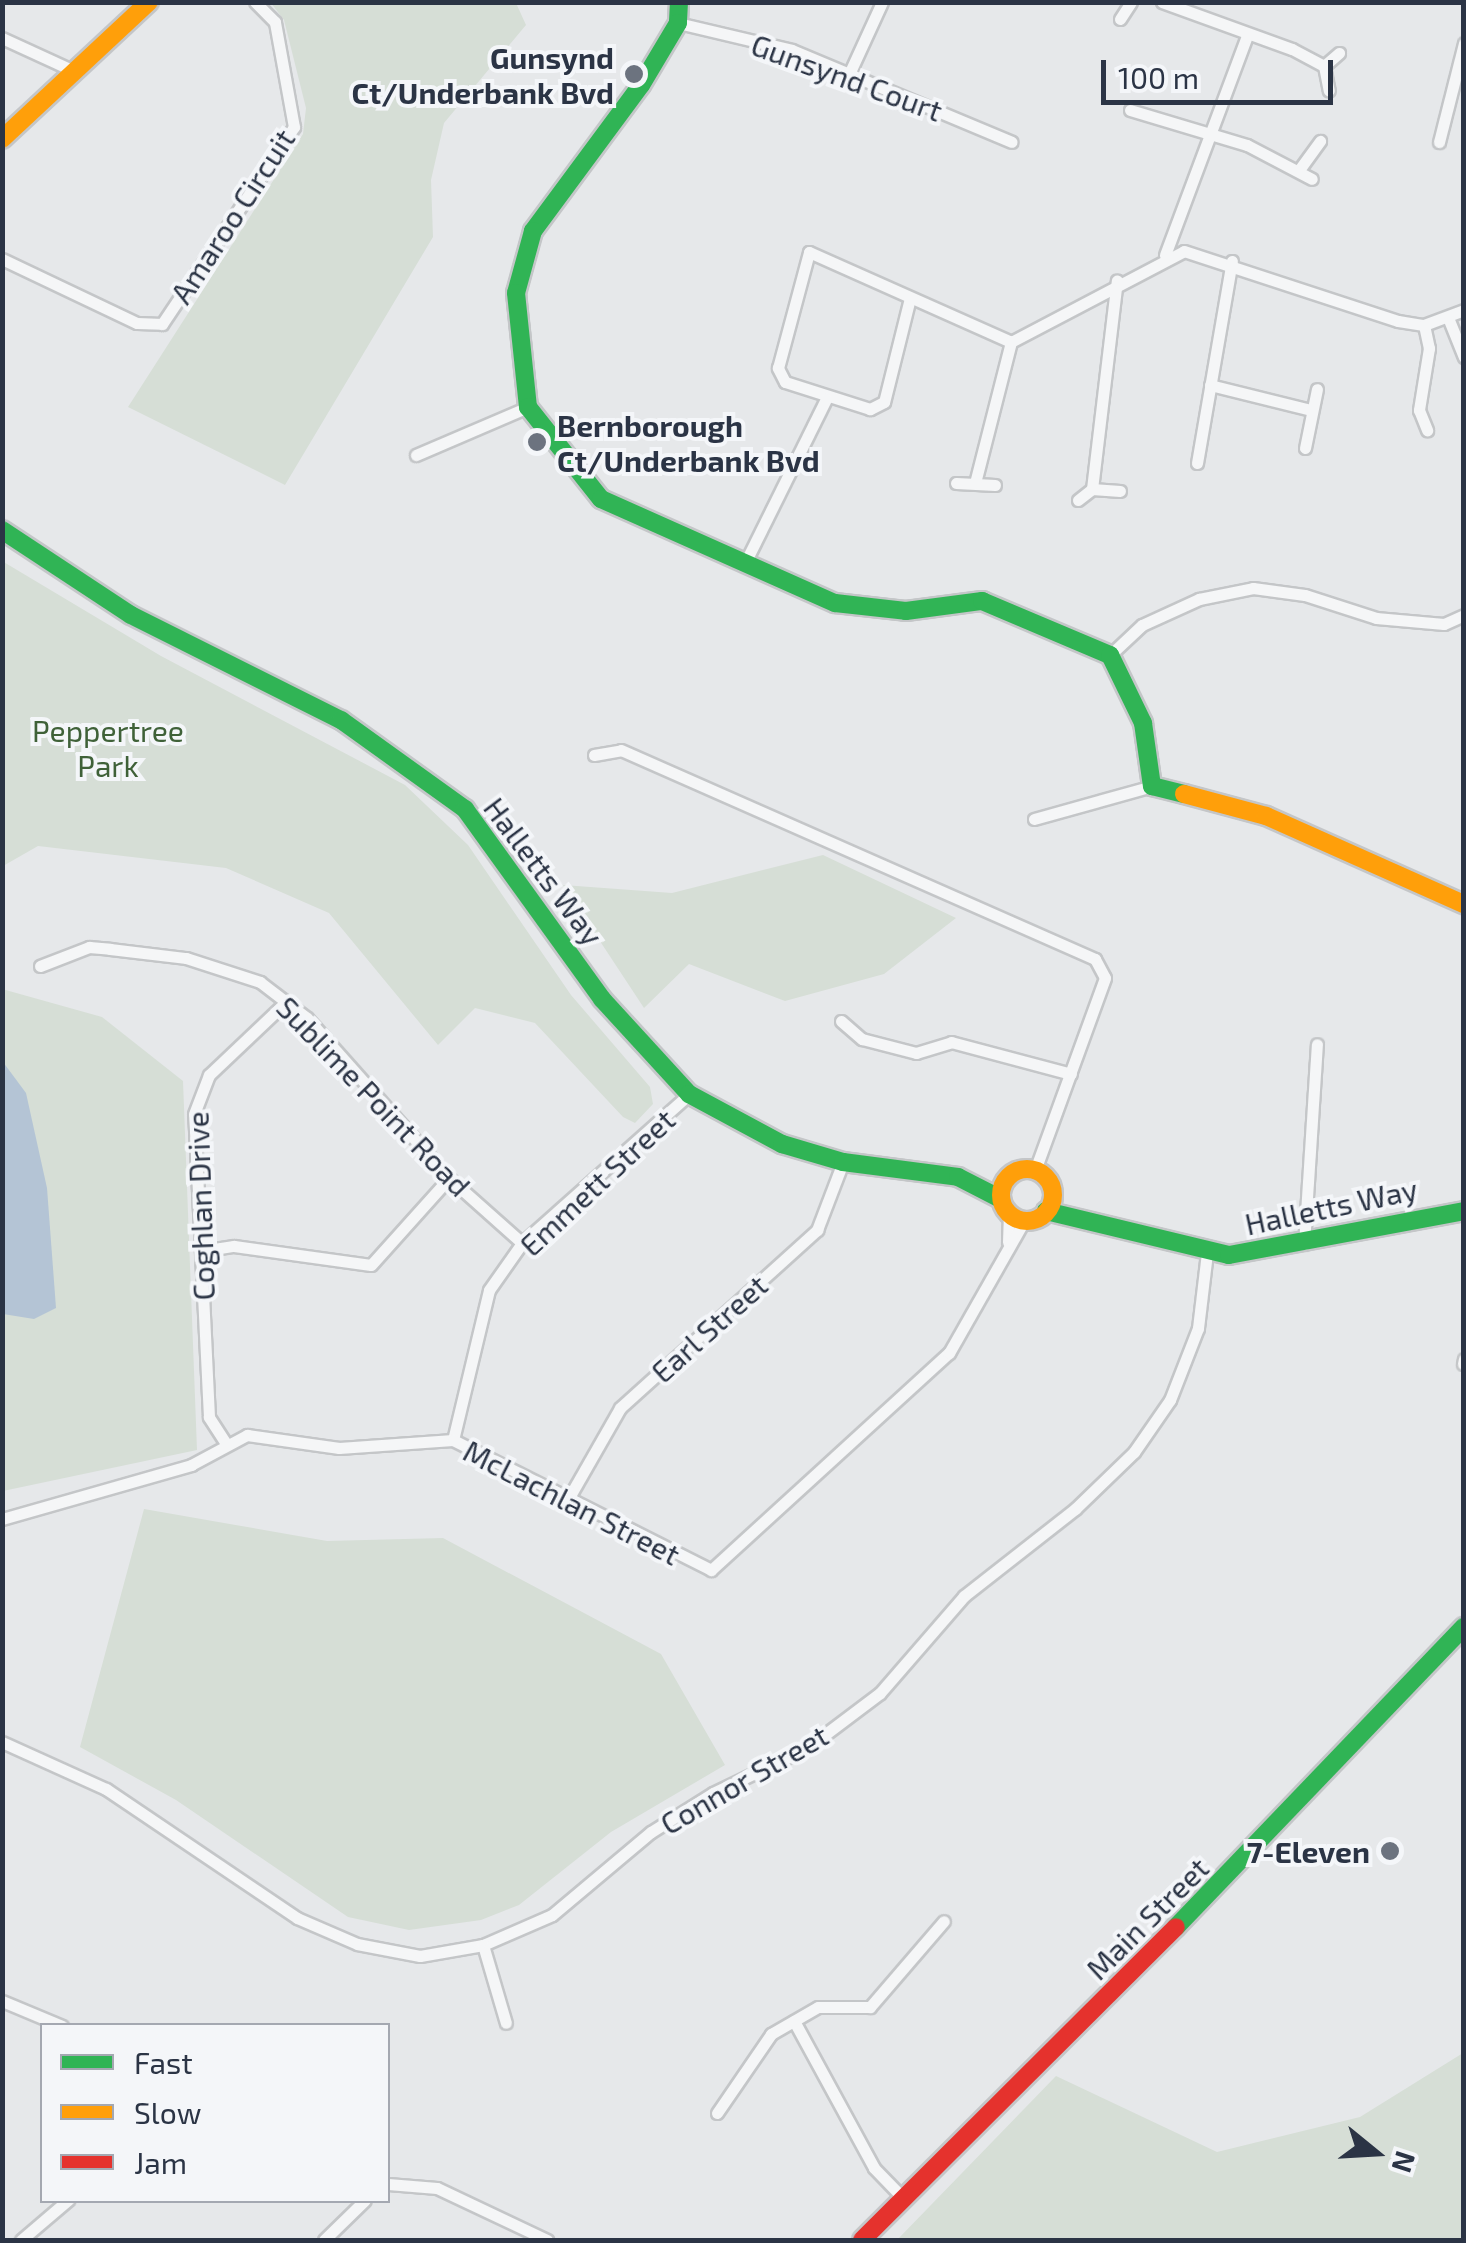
<!DOCTYPE html>
<html>
<head>
<meta charset="utf-8">
<style>
	body { margin:0 }
	#map { position:relative; width:1466px; height:2243px; overflow:hidden; background:#e6e8ea; font-family:"Exo 2",sans-serif }
	div>[style] { position:absolute }
	.green>* { inset:0; background:#d6ded6 }
	.water>* { inset:0; background:#b4c4d5 }
	.roads { filter:drop-shadow(2px 0 #c4c6c8) drop-shadow(-2px 0 #c4c6c8) drop-shadow(0 2px #c4c6c8) drop-shadow(0 -2px #c4c6c8) }
	.street>* { height:11px; margin:-5.5px; padding:0 5.5px; transform-origin:5.5px; border-radius:5.5px; background:#f5f6f7 }
	.fast>* { height:18px; margin:-9px; padding:0 9px; transform-origin:9px; border-radius:9px; background:#30b455 }
	.slow>* { height:18px; margin:-9px; padding:0 9px; transform-origin:9px; border-radius:9px; background:#ff9f0a }
	.slow>.ring { margin:-9px; padding:0; box-sizing:content-box; background:none; border:18px solid #ff9f0a; border-radius:50% }
	.jam>* { height:18px; margin:-9px; padding:0 9px; transform-origin:9px; border-radius:9px; background:#e5322d }
	.dots>* { width:28px; height:28px; translate:-50% -50%; box-sizing:border-box; border:5px solid #f4f6f9; border-radius:50% }
	span { translate:-50% -50%; white-space:nowrap; text-align:center; line-height:1.15; -webkit-text-stroke:8px #f4f6f9; paint-order:stroke }
	.poi-label { font-size:30px; color:#2b3445; font-weight:700 }
	.right { translate:-100% -50%; text-align:right }
	.left { translate:0 -50%; text-align:left }
	.street-label { font-size:30px; color:#2b3445 }
	.park-label { font-size:30px; color:#3f6138 }
	.frame { position:absolute; inset:0; border:5px solid #2b3445; pointer-events:none }
	.legend { position:absolute; left:40px; top:2023px; width:350px; height:180px; box-sizing:border-box; background:#f4f6f9; border:2px solid #a4a8b1; margin:0; padding:12px 18px; list-style:none; font-size:30px; color:#2b3445 }
	.legend li { display:flex; align-items:center; gap:20px; height:50px }
	.legend b { width:50px; border:2px solid #a4a8b1 }
	.north { position:absolute; left:1326px; top:2103px; width:100px; height:100px; -webkit-text-stroke:8px #f4f6f9; paint-order:stroke; rotate:108deg; font-size:28px; font-weight:700; line-height:40px; text-align:center; color:#2b3445 }
	.north::after { content:''; display:block; margin:auto; width:35px; height:45px; background:#2b3445; clip-path:polygon(50% 0,100% 100%,50% 72%,0 100%) }
	.scale { position:absolute; left:1101px; top:60px; width:232px; height:45px; box-sizing:border-box; border:5px solid #2b3445; border-top:0; padding-left:12px; font-size:30px; line-height:35px; white-space:nowrap; color:#2b3445; -webkit-text-stroke:8px #f4f6f9; paint-order:stroke }
</style>
</head>
<body>
<div id="map">
	<div class="green">
		<i style="clip-path:polygon(271px 3px,516px 3px,526px 25px,444px 123px,431px 180px,433px 237px,285px 485px,128px 407px,303px 134px,306px 108px,284px 20px)"></i>
		<i style="clip-path:polygon(2px 561px,161px 656px,405px 785px,468px 845px,571px 995px,650px 1087px,653px 1104px,635px 1123px,623px 1117px,535px 1023px,475px 1008px,438px 1045px,329px 913px,226px 868px,38px 846px,3px 866px)"></i>
		<i style="clip-path:polygon(823px 855px,956px 918px,884px 974px,785px 1001px,689px 964px,644px 1008px,563px 885px,672px 893px)"></i>
		<i style="clip-path:polygon(2px 989px,102px 1017px,183px 1081px,197px 1450px,3px 1491px)"></i>
		<i style="clip-path:polygon(144px 1509px,327px 1541px,443px 1538px,661px 1654px,725px 1765px,611px 1832px,519px 1905px,481px 1920px,409px 1930px,348px 1917px,176px 1800px,80px 1747px)"></i>
		<i style="clip-path:polygon(1463px 2053px,1463px 2240px,897px 2240px,1056px 2076px,1217px 2152px,1360px 2117px)"></i>
	</div>
	<div class="water">
		<i style="clip-path:polygon(3px 1062px,26px 1093px,47px 1188px,56px 1308px,34px 1319px,3px 1314px)"></i>
	</div>
	<div class="roads">
		<div class="street">
			<i style="left:1162px;top:2px;width:138px;rotate:19.9deg"></i>
			<i style="left:1292px;top:49px;width:36px;rotate:28deg"></i>
			<i style="left:1324px;top:66px;width:25px;rotate:79deg"></i>
			<i style="left:1120px;top:19px;width:20px;rotate:-57deg"></i>
			<i style="left:678px;top:23px;width:117px;rotate:13.3deg"></i>
			<i style="left:792px;top:50px;width:238px;rotate:22.7deg"></i>
			<i style="left:2px;top:38px;width:79px;rotate:24.6deg"></i>
			<i style="left:1324px;top:66px;width:20px;rotate:-41deg"></i>
			<i style="left:850px;top:72px;width:77px;rotate:-65.4deg"></i>
			<i style="left:1130px;top:110px;width:122px;rotate:16.7deg"></i>
			<i style="left:1247px;top:145px;width:73px;rotate:27.6deg"></i>
			<i style="left:1439px;top:142px;width:102px;rotate:-75.8deg"></i>
			<i style="left:1299px;top:170px;width:36px;rotate:-54deg"></i>
			<i style="left:1165px;top:255px;width:234px;rotate:-69.5deg"></i>
			<i style="left:2px;top:259px;width:149px;rotate:25.4deg"></i>
			<i style="left:137px;top:323px;width:25px;rotate:2deg"></i>
			<i style="left:162px;top:324px;width:237px;rotate:-56.2deg"></i>
			<i style="left:294px;top:127px;width:107px;rotate:-100.3deg"></i>
			<i style="left:275px;top:22px;width:28px;rotate:-135deg"></i>
			<i style="left:910px;top:298px;width:107px;rotate:104deg"></i>
			<i style="left:884px;top:402px;width:16px;rotate:153deg"></i>
			<i style="left:870px;top:409px;width:89px;rotate:-162.4deg"></i>
			<i style="left:785px;top:382px;width:16px;rotate:-117deg"></i>
			<i style="left:778px;top:368px;width:120px;rotate:-75deg"></i>
			<i style="left:809px;top:252px;width:221px;rotate:24deg"></i>
			<i style="left:1011px;top:342px;width:195px;rotate:-27.7deg"></i>
			<i style="left:1184px;top:251px;width:225px;rotate:18.1deg"></i>
			<i style="left:1398px;top:321px;width:26px;rotate:9deg"></i>
			<i style="left:1424px;top:325px;width:43px;rotate:-20.6deg"></i>
			<i style="left:1449px;top:320px;width:40px;rotate:68deg"></i>
			<i style="left:1424px;top:325px;width:24px;rotate:78deg"></i>
			<i style="left:1429px;top:348px;width:63px;rotate:99.2deg"></i>
			<i style="left:1419px;top:410px;width:22px;rotate:68deg"></i>
			<i style="left:1210px;top:385px;width:104px;rotate:13.9deg"></i>
			<i style="left:1305px;top:448px;width:60px;rotate:-78.5deg"></i>
			<i style="left:416px;top:455px;width:122px;rotate:-23.2deg"></i>
			<i style="left:1197px;top:463px;width:205px;rotate:-80.2deg"></i>
			<i style="left:956px;top:483px;width:39px;rotate:3deg"></i>
			<i style="left:975px;top:483px;width:146px;rotate:-75.7deg"></i>
			<i style="left:1092px;top:489px;width:210px;rotate:-83.2deg"></i>
			<i style="left:1078px;top:500px;width:18px;rotate:-38deg"></i>
			<i style="left:1092px;top:489px;width:28px;rotate:4deg"></i>
			<i style="left:745px;top:563px;width:183px;rotate:-63.7deg"></i>
			<i style="left:1110px;top:655px;width:44px;rotate:-43.2deg"></i>
			<i style="left:1142px;top:625px;width:63px;rotate:-24.5deg"></i>
			<i style="left:1199px;top:599px;width:55px;rotate:-11.5deg"></i>
			<i style="left:1253px;top:588px;width:52px;rotate:7.7deg"></i>
			<i style="left:1305px;top:595px;width:75px;rotate:17.9deg"></i>
			<i style="left:1376px;top:618px;width:68px;rotate:5deg"></i>
			<i style="left:1444px;top:624px;width:22px;rotate:-24deg"></i>
			<i style="left:594px;top:755px;width:27px;rotate:-10deg"></i>
			<i style="left:621px;top:750px;width:518px;rotate:23.79deg"></i>
			<i style="left:1095px;top:959px;width:21px;rotate:62deg"></i>
			<i style="left:1105px;top:978px;width:204px;rotate:110deg"></i>
			<i style="left:1034px;top:819px;width:123px;rotate:-15.6deg"></i>
			<i style="left:40px;top:966px;width:53px;rotate:-21.2deg"></i>
			<i style="left:89px;top:947px;width:21px;rotate:5deg"></i>
			<i style="left:110px;top:949px;width:77px;rotate:6.8deg"></i>
			<i style="left:186px;top:958px;width:78px;rotate:18deg"></i>
			<i style="left:260px;top:982px;width:59px;rotate:37.5deg"></i>
			<i style="left:307px;top:1018px;width:214px;rotate:48.4deg"></i>
			<i style="left:449px;top:1178px;width:98px;rotate:41.7deg"></i>
			<i style="left:841px;top:1021px;width:28px;rotate:41deg"></i>
			<i style="left:862px;top:1039px;width:56px;rotate:14.5deg"></i>
			<i style="left:916px;top:1053px;width:37px;rotate:-17deg"></i>
			<i style="left:951px;top:1042px;width:124px;rotate:14.9deg"></i>
			<i style="left:1008px;top:1242px;width:28px;rotate:-88deg"></i>
			<i style="left:1304px;top:1244px;width:200px;rotate:-86.3deg"></i>
			<i style="left:201px;top:1251px;width:33px;rotate:-9deg"></i>
			<i style="left:234px;top:1246px;width:138px;rotate:7.9deg"></i>
			<i style="left:371px;top:1265px;width:117px;rotate:-48.1deg"></i>
			<i style="left:1463px;top:1364px;width:5px;rotate:-79deg"></i>
			<i style="left:453px;top:1440px;width:154px;rotate:-76.5deg"></i>
			<i style="left:489px;top:1290px;width:57px;rotate:-54.9deg"></i>
			<i style="left:522px;top:1243px;width:224px;rotate:-41.7deg"></i>
			<i style="left:225px;top:1442px;width:30px;rotate:-123deg"></i>
			<i style="left:209px;top:1417px;width:303px;rotate:-92.8deg"></i>
			<i style="left:194px;top:1114px;width:42px;rotate:-69deg"></i>
			<i style="left:209px;top:1075px;width:106px;rotate:-43.5deg"></i>
			<i style="left:571px;top:1494px;width:99px;rotate:-60.3deg"></i>
			<i style="left:620px;top:1408px;width:266px;rotate:-42.1deg"></i>
			<i style="left:817px;top:1230px;width:73px;rotate:-69.1deg"></i>
			<i style="left:2px;top:1519px;width:197px;rotate:-15.9deg"></i>
			<i style="left:191px;top:1465px;width:64px;rotate:-28.2deg"></i>
			<i style="left:247px;top:1435px;width:93px;rotate:8deg"></i>
			<i style="left:339px;top:1448px;width:114px;rotate:-4deg"></i>
			<i style="left:453px;top:1440px;width:289px;rotate:26.7deg"></i>
			<i style="left:711px;top:1570px;width:322px;rotate:-42.4deg"></i>
			<i style="left:949px;top:1353px;width:152px;rotate:-60.4deg"></i>
			<i style="left:2px;top:1742px;width:114px;rotate:24.3deg"></i>
			<i style="left:106px;top:1789px;width:230px;rotate:34deg"></i>
			<i style="left:297px;top:1918px;width:65px;rotate:23.4deg"></i>
			<i style="left:357px;top:1944px;width:64px;rotate:10.8deg"></i>
			<i style="left:420px;top:1956px;width:64px;rotate:-9.9deg"></i>
			<i style="left:483px;top:1945px;width:75px;rotate:-23.5deg"></i>
			<i style="left:552px;top:1915px;width:129px;rotate:-40deg"></i>
			<i style="left:651px;top:1832px;width:73px;rotate:-32.2deg"></i>
			<i style="left:713px;top:1793px;width:104px;rotate:-25.6deg"></i>
			<i style="left:807px;top:1748px;width:91px;rotate:-37deg"></i>
			<i style="left:880px;top:1693px;width:128px;rotate:-49.1deg"></i>
			<i style="left:964px;top:1596px;width:141px;rotate:-38.1deg"></i>
			<i style="left:1075px;top:1509px;width:82px;rotate:-44deg"></i>
			<i style="left:1134px;top:1452px;width:63px;rotate:-55.3deg"></i>
			<i style="left:1170px;top:1400px;width:77px;rotate:-68.7deg"></i>
			<i style="left:1198px;top:1328px;width:76px;rotate:-83.2deg"></i>
			<i style="left:483px;top:1945px;width:81px;rotate:73.6deg"></i>
			<i style="left:2px;top:2001px;width:65px;rotate:22.6deg"></i>
			<i style="left:794px;top:2021px;width:167px;rotate:61.4deg"></i>
			<i style="left:874px;top:2168px;width:43px;rotate:45.9deg"></i>
			<i style="left:717px;top:2113px;width:96px;rotate:-55.6deg"></i>
			<i style="left:771px;top:2034px;width:54px;rotate:-29.9deg"></i>
			<i style="left:818px;top:2007px;width:52px"></i>
			<i style="left:870px;top:2007px;width:113px;rotate:-49.3deg"></i>
			<i style="left:388px;top:2184px;width:49px;rotate:4.7deg"></i>
			<i style="left:437px;top:2188px;width:122px;rotate:25.3deg"></i>
			<i style="left:21px;top:2240px;width:62px;rotate:-40.4deg"></i>
			<i style="left:324px;top:2240px;width:57px;rotate:-44.3deg"></i>
		</div>
		<div class="fast">
			<i style="left:679px;top:2px;width:21px;rotate:93deg"></i>
			<i style="left:678px;top:23px;width:72px;rotate:120.8deg"></i>
			<i style="left:641px;top:85px;width:182px;rotate:126.5deg"></i>
			<i style="left:533px;top:231px;width:64px;rotate:105.3deg"></i>
			<i style="left:516px;top:293px;width:115px;rotate:84deg"></i>
			<i style="left:528px;top:407px;width:117px;rotate:51.6deg"></i>
			<i style="left:601px;top:499px;width:256px;rotate:24deg"></i>
			<i style="left:835px;top:603px;width:71px;rotate:6.4deg"></i>
			<i style="left:906px;top:611px;width:77px;rotate:-7.5deg"></i>
			<i style="left:982px;top:601px;width:139px;rotate:22.9deg"></i>
			<i style="left:1110px;top:655px;width:76px;rotate:64.1deg"></i>
			<i style="left:1143px;top:723px;width:64px;rotate:81.9deg"></i>
			<i style="left:1152px;top:786px;width:33px;rotate:14deg"></i>
			<i style="left:2px;top:530px;width:154px;rotate:33.4deg"></i>
			<i style="left:131px;top:615px;width:235px;rotate:26.6deg"></i>
			<i style="left:341px;top:720px;width:153px;rotate:35.7deg"></i>
			<i style="left:465px;top:809px;width:234px;rotate:54.2deg"></i>
			<i style="left:602px;top:999px;width:129px;rotate:47.5deg"></i>
			<i style="left:689px;top:1094px;width:106px;rotate:28.3deg"></i>
			<i style="left:782px;top:1144px;width:64px;rotate:16.4deg"></i>
			<i style="left:843px;top:1162px;width:116px;rotate:7.4deg"></i>
			<i style="left:958px;top:1177px;width:48px;rotate:27.1deg"></i>
			<i style="left:1046px;top:1211px;width:188px;rotate:13.5deg"></i>
			<i style="left:1229px;top:1255px;width:239px;rotate:-10.6deg"></i>
			<i style="left:1176px;top:1927px;width:416px;rotate:-46.2deg"></i>
		</div>
		<div class="slow">
			<i style="left:2px;top:139px;width:201px;rotate:-43deg"></i>
			<i style="left:1184px;top:794px;width:85px;rotate:15deg"></i>
			<i style="left:1266px;top:816px;width:217px;rotate:24deg"></i>
			<i class="ring" style="left:1001px;top:1169px;width:34px;height:34px"></i>
		</div>
		<div class="jam">
			<i style="left:862px;top:2240px;width:443px;rotate:-44.9deg"></i>
		</div>
	</div>
	<div class="dots">
		<i style="left:634px;top:74px;background:#6c737f"></i>
		<i style="left:537px;top:442px;background:#6c737f"></i>
		<i style="left:1390px;top:1851px;background:#6c737f"></i>
	</div>
	<div class="poi-label">
		<span class="right" style="left:614px;top:74px">Gunsynd<br>Ct/Underbank Bvd</span>
		<span class="left" style="left:557px;top:442px">Bernborough<br>Ct/Underbank Bvd</span>
		<span class="right" style="left:1370px;top:1851px">7-Eleven</span>
	</div>
	<div class="street-label">
		<span style="left:847px;top:77px;rotate:20deg">Gunsynd Court</span>
		<span style="left:232px;top:216px;rotate:-57deg">Amaroo Circuit</span>
		<span style="left:544px;top:871px;rotate:53deg">Halletts Way</span>
		<span style="left:374px;top:1096px;rotate:46deg">Sublime Point Road</span>
		<span style="left:597px;top:1182px;rotate:-43deg">Emmett Street</span>
		<span style="left:200px;top:1206px;rotate:-92deg">Coghlan Drive</span>
		<span style="left:1331px;top:1206px;rotate:-12deg">Halletts Way</span>
		<span style="left:709px;top:1328px;rotate:-42deg">Earl Street</span>
		<span style="left:572px;top:1502px;rotate:27deg">McLachlan Street</span>
		<span style="left:744px;top:1779px;rotate:-30deg">Connor Street</span>
		<span style="left:1147px;top:1918px;rotate:-45deg">Main Street</span>
	</div>
	<div class="park-label">
		<span style="left:108px;top:747px">Peppertree<br>Park</span>
	</div>
	<div class="frame"></div>
	<ul class="legend">
	<li><b style="height:12px;background:#30b455"></b>Fast</li>
	<li><b style="height:12px;background:#ff9f0a"></b>Slow</li>
	<li><b style="height:12px;background:#e5322d"></b>Jam</li>
	</ul>
	<div class="north">N</div>
	<div class="scale">100 m</div>
</div>
</body>
</html>
